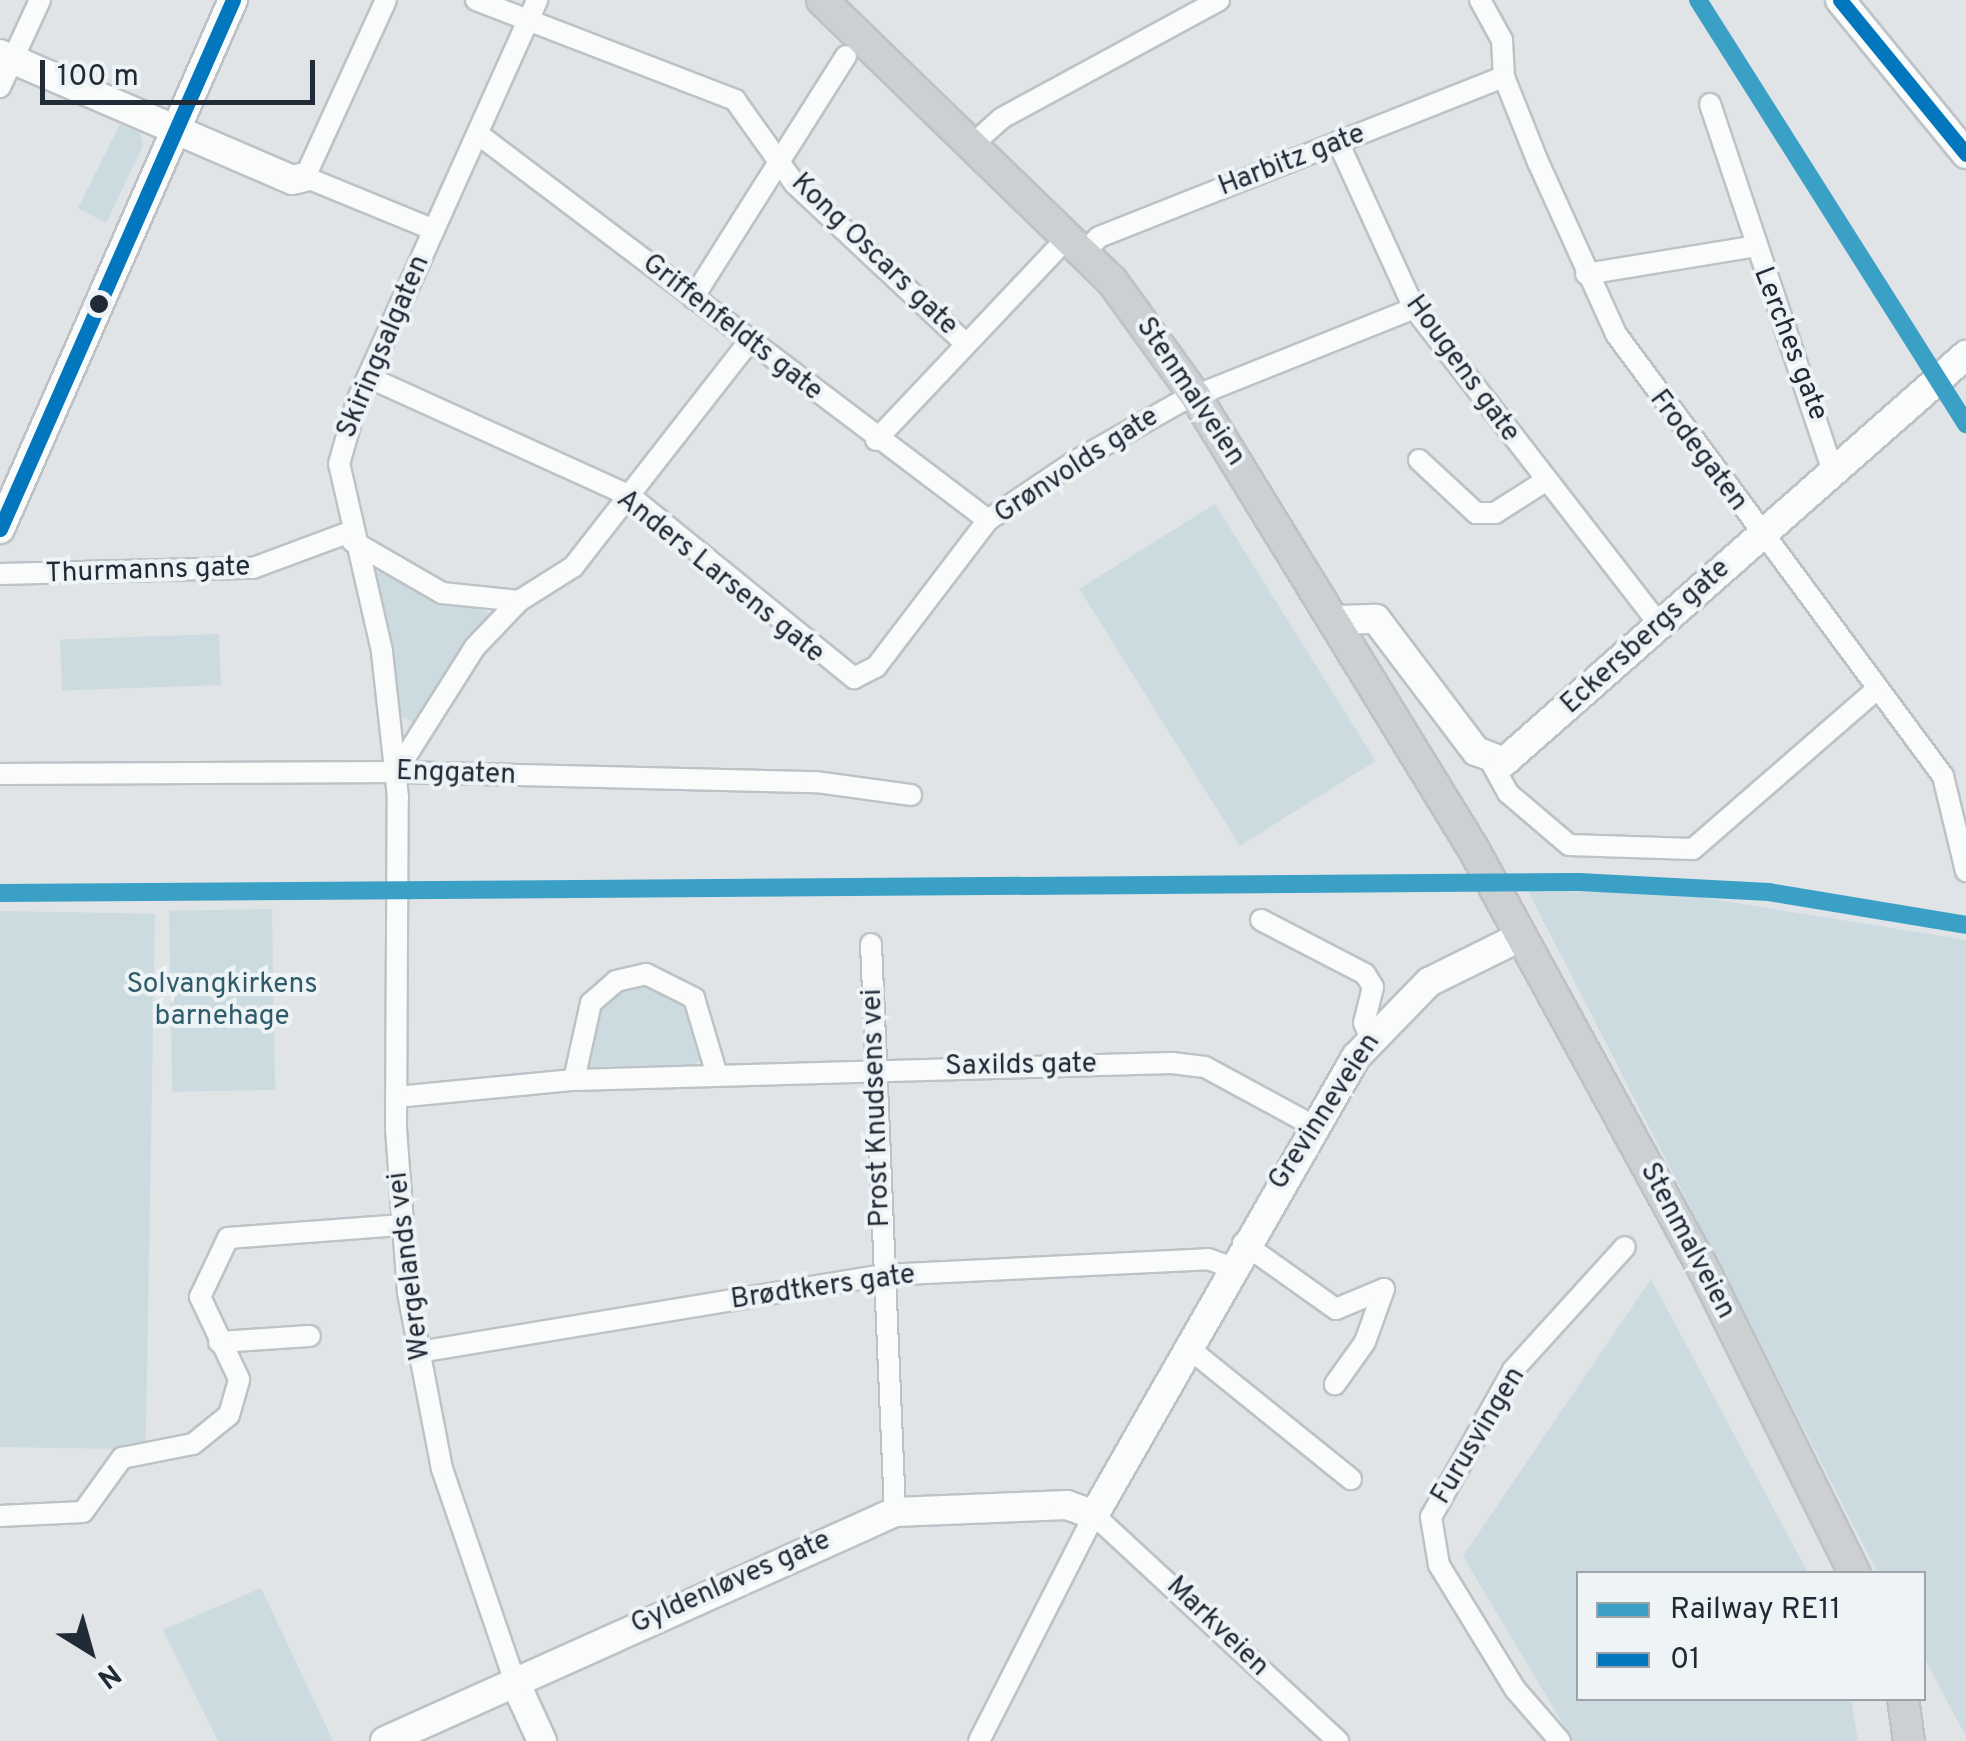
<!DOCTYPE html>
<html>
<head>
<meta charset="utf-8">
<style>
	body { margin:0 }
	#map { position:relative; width:1966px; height:1741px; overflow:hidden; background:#e1e4e7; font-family:Overpass,sans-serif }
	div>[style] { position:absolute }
	.green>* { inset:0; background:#cbdbdf; transform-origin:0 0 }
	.roads { filter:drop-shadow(2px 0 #bec2c6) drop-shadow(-2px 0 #bec2c6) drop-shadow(0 2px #bec2c6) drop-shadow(0 -2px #bec2c6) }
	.street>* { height:20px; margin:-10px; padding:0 10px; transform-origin:10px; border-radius:10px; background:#fafbfb }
	.secondary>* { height:28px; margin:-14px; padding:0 14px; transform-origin:14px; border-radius:14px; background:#fafbfb }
	.primary>* { height:30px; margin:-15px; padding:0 15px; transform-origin:15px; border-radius:15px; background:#cdd0d3 }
	.bus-1>* { height:15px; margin:-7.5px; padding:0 7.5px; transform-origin:7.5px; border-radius:7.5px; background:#0277bd }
	.rail-1>* { height:18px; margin:-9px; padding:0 9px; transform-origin:9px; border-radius:9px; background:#3ba0c6 }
	.dots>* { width:28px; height:28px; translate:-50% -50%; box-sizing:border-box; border:5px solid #eef3f6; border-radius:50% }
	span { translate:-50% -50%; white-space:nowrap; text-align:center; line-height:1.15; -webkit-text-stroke:8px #eef3f6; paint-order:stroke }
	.street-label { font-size:28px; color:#212a37 }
	.park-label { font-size:28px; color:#2f5b6a }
	.legend { position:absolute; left:1576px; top:1571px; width:350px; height:130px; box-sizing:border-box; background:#eef3f6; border:2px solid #9ca3aa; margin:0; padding:12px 18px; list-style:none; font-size:30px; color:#212a37 }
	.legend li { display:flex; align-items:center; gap:20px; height:50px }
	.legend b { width:50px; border:2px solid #9ca3aa }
	.north { position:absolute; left:40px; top:1601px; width:100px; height:100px; -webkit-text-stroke:8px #eef3f6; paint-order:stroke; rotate:143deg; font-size:28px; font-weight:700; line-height:40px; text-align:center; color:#212a37 }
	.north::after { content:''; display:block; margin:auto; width:35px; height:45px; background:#212a37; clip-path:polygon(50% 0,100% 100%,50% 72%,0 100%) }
	.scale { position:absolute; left:40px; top:60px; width:275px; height:45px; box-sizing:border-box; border:5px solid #212a37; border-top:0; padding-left:12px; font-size:30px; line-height:35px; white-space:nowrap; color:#212a37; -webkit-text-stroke:8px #eef3f6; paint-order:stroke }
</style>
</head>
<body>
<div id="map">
	<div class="green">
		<i style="clip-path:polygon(120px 124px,140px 133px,143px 146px,106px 223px,78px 208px)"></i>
		<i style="left:1215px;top:504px;width:303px;height:160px;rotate:58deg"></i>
		<i style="clip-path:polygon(380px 570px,490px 613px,413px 723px,396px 713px,374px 579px)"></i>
		<i style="left:219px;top:634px;width:51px;height:159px;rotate:88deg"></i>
		<i style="clip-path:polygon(1528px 891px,1675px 893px,1966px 940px,1966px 1737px,1924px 1657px,1924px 1574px,1878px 1573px)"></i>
		<i style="left:272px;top:909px;width:181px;height:103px;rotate:89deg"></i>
		<i style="left:0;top:911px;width:155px;height:536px;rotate:1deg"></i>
		<i style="clip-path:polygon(648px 979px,689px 1003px,703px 1057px,694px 1065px,582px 1067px,601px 994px)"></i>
		<i style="clip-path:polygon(1651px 1279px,1808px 1573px,1578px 1574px,1578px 1698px,1851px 1699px,1858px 1741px,1573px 1741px,1463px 1556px)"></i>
		<i style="clip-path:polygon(261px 1588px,333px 1741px,218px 1741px,163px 1630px)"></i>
	</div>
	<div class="roads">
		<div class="street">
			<i style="left:386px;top:0;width:195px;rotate:114.6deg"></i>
			<i style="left:305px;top:177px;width:139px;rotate:22.3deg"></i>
			<i style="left:476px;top:0;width:278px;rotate:21.1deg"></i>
			<i style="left:735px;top:100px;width:103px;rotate:54.5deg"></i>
			<i style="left:795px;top:184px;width:234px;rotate:43.1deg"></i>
			<i style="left:1480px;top:0;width:46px;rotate:61.2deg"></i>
			<i style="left:1502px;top:40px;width:37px;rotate:87deg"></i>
			<i style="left:1504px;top:77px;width:92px;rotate:68.2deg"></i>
			<i style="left:1538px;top:162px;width:189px;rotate:65.6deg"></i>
			<i style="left:1616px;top:334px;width:550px;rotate:53.51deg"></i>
			<i style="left:1943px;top:776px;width:98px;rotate:76.4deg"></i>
			<i style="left:0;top:87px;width:96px;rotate:-65.3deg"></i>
			<i style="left:1710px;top:104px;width:388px;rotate:71.5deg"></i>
			<i style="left:478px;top:134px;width:640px;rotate:37.12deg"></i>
			<i style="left:1338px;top:142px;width:183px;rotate:65.4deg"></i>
			<i style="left:1414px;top:308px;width:400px;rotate:52.2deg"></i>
			<i style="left:972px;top:145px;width:40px;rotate:-42deg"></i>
			<i style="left:1002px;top:118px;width:247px;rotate:-28.5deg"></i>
			<i style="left:1084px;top:252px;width:21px;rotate:-45deg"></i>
			<i style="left:1099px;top:237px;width:435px;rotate:-21.6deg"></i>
			<i style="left:1586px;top:274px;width:167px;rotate:-9.3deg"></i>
			<i style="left:693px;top:298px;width:286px;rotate:-57.7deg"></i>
			<i style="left:368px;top:377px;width:288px;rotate:24.4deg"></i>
			<i style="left:630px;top:496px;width:289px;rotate:39.1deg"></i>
			<i style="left:854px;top:678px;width:25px;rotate:-27deg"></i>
			<i style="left:876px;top:667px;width:185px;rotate:-52.7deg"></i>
			<i style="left:988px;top:520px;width:104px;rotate:-34deg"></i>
			<i style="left:1074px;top:462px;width:124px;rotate:-29.5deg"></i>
			<i style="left:1182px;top:401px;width:250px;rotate:-21.8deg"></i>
			<i style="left:876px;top:440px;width:281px;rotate:-46.6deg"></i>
			<i style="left:1419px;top:460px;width:78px;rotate:42.9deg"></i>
			<i style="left:1476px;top:513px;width:19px"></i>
			<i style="left:1495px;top:513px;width:59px;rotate:-32.6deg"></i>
			<i style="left:352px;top:541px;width:104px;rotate:30deg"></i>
			<i style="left:442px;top:593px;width:77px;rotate:5.9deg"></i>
			<i style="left:0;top:574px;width:253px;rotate:-1.4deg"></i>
			<i style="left:253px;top:568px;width:103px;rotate:-20.4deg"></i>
			<i style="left:1492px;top:764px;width:33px;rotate:61deg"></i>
			<i style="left:1508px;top:793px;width:80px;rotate:40.4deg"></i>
			<i style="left:1569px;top:845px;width:124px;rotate:1.8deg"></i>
			<i style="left:1693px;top:849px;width:245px;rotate:-41deg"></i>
			<i style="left:396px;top:772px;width:148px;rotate:-57.7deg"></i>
			<i style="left:475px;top:647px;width:64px;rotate:-46.3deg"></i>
			<i style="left:519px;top:601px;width:64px;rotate:-32.2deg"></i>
			<i style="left:573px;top:567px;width:286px;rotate:-52deg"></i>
			<i style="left:0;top:774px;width:396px;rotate:-0.3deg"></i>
			<i style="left:396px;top:772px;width:420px;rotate:1.4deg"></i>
			<i style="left:816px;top:782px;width:96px;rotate:7.8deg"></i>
			<i style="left:1261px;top:920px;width:117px;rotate:27.4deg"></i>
			<i style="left:1365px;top:974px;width:15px;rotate:58deg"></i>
			<i style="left:1373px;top:987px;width:37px;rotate:104deg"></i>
			<i style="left:1364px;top:1023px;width:17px;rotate:66deg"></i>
			<i style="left:871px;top:944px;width:569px;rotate:87.58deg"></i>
			<i style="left:574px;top:1080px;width:79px;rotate:-77.6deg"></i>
			<i style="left:591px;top:1003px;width:33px;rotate:-41deg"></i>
			<i style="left:616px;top:981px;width:31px;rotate:-13deg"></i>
			<i style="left:646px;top:974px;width:54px;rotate:26.6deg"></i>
			<i style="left:694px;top:998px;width:80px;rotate:73.4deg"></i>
			<i style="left:396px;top:1097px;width:179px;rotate:-5.5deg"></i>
			<i style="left:574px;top:1080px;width:598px;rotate:-1.63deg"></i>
			<i style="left:1172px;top:1063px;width:33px;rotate:7deg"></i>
			<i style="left:1205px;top:1067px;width:119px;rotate:28.5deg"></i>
			<i style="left:1243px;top:1243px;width:114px;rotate:35.4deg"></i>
			<i style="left:1336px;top:1309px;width:52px;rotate:-22.6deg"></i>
			<i style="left:1384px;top:1289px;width:56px;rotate:109.7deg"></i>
			<i style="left:1365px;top:1342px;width:52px;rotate:125.5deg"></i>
			<i style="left:219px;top:1342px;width:91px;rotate:-3.8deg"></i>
			<i style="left:1186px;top:1346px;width:212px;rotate:38.9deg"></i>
			<i style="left:419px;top:1352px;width:471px;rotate:-9.4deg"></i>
			<i style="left:884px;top:1275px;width:324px;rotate:-2.8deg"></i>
			<i style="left:1208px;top:1259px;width:23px;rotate:20deg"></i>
			<i style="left:0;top:1516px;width:83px;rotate:-2.8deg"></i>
			<i style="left:83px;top:1512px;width:67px;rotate:-54.2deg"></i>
			<i style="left:122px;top:1458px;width:72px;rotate:-11.2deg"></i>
			<i style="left:193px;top:1444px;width:46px;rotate:-38.9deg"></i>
			<i style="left:229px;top:1415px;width:37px;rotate:-74deg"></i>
			<i style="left:239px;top:1379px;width:91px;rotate:-115.4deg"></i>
			<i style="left:200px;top:1297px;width:65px;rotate:-64.6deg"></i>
			<i style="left:228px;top:1238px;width:172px;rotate:-4.3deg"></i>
			<i style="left:515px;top:1682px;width:225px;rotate:-108.9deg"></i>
			<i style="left:442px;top:1469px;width:180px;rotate:-100.9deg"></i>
			<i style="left:408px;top:1292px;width:165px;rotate:-94.2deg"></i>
			<i style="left:396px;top:1127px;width:330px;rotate:-89.7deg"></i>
			<i style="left:398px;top:797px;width:147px;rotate:-96.3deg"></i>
			<i style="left:382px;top:651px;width:192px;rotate:-102.9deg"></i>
			<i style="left:339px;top:464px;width:66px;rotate:-74.1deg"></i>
			<i style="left:357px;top:401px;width:440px;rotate:-65.8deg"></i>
			<i style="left:979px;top:1741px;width:254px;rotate:-63deg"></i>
			<i style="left:1094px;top:1515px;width:333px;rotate:42.8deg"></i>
			<i style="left:1560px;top:1741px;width:69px;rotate:-130.9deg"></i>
			<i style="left:1515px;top:1689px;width:145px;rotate:-121.5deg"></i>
			<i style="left:1439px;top:1565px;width:49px;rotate:-99.5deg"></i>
			<i style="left:1431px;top:1517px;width:168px;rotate:-60.8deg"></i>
			<i style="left:1513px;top:1370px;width:166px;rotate:-47.7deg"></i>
		</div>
		<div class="secondary">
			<i style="left:1840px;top:0;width:199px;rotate:50.7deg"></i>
			<i style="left:0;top:54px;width:318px;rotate:23.3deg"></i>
			<i style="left:292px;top:180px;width:13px;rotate:-13deg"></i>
			<i style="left:0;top:529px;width:578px;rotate:-66.23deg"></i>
			<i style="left:1340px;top:620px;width:36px;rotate:-2deg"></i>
			<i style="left:1376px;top:619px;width:166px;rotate:52.9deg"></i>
			<i style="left:1476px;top:751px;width:30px;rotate:21deg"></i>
			<i style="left:1504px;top:762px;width:616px;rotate:-41.38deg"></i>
			<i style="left:515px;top:1682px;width:65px;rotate:65.4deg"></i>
			<i style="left:385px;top:1741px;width:559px;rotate:-24.18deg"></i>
			<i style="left:895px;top:1512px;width:172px;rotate:-2.3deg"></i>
			<i style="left:1067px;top:1505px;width:29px;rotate:20deg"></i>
			<i style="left:1094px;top:1515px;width:528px;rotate:-60.23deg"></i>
			<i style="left:1356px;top:1057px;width:105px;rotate:-45.8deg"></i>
			<i style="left:1429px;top:982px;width:104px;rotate:-26.3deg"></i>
		</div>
		<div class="primary">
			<i style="left:822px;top:0;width:404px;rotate:44.1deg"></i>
			<i style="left:1112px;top:281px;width:143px;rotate:54.1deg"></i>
			<i style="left:1196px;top:397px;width:532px;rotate:58.46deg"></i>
			<i style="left:1474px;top:850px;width:488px;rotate:61.3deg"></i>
			<i style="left:1708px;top:1278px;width:330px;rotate:63.6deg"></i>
			<i style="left:1903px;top:1698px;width:43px;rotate:82.1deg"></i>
		</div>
	</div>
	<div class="bus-1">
		<i style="left:1840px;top:0;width:199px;rotate:50.7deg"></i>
		<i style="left:0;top:529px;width:578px;rotate:-66.23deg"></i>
	</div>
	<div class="rail-1">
		<i style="left:1698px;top:0;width:502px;rotate:57.7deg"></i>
		<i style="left:0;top:893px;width:1579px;rotate:-0.4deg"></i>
		<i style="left:1579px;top:882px;width:190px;rotate:3deg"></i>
		<i style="left:1769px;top:892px;width:200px;rotate:9.5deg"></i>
	</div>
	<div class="dots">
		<i style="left:99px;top:304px;background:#212a37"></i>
	</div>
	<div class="street-label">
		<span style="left:1292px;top:161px;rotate:-21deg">Harbitz gate</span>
		<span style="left:874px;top:255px;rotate:44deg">Kong Oscars gate</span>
		<span style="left:732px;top:328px;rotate:38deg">Griffenfeldts gate</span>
		<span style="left:1790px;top:344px;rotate:69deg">Lerches gate</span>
		<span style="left:384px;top:347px;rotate:-67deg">Skiringsalgaten</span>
		<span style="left:1462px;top:369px;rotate:54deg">Hougens gate</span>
		<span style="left:1190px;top:392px;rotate:56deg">Stenmalveien</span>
		<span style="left:1698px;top:451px;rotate:53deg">Frodegaten</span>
		<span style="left:1077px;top:466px;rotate:-33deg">Grønvolds gate</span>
		<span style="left:148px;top:571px;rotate:-2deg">Thurmanns gate</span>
		<span style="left:720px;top:577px;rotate:39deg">Anders Larsens gate</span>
		<span style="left:1646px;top:637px;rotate:-42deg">Eckersbergs gate</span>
		<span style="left:456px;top:774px;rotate:2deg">Enggaten</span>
		<span style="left:1021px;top:1066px;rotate:-1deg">Saxilds gate</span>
		<span style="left:877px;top:1108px;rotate:-92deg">Prost Knudsens vei</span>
		<span style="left:1325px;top:1112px;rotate:-57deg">Grevinneveien</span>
		<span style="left:1687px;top:1241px;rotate:62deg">Stenmalveien</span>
		<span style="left:410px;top:1266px;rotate:-97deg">Wergelands vei</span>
		<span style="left:823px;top:1288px;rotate:-8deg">Brødtkers gate</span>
		<span style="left:1479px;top:1436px;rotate:-59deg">Furusvingen</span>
		<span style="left:731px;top:1583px;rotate:-24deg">Gyldenløves gate</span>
		<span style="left:1217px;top:1627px;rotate:44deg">Markveien</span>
	</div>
	<div class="park-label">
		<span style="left:222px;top:1001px">Solvangkirkens<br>barnehage</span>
	</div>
	<ul class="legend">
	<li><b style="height:12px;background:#3ba0c6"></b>Railway RE11</li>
	<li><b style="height:12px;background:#0277bd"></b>01</li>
	</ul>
	<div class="north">N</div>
	<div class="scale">100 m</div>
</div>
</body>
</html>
